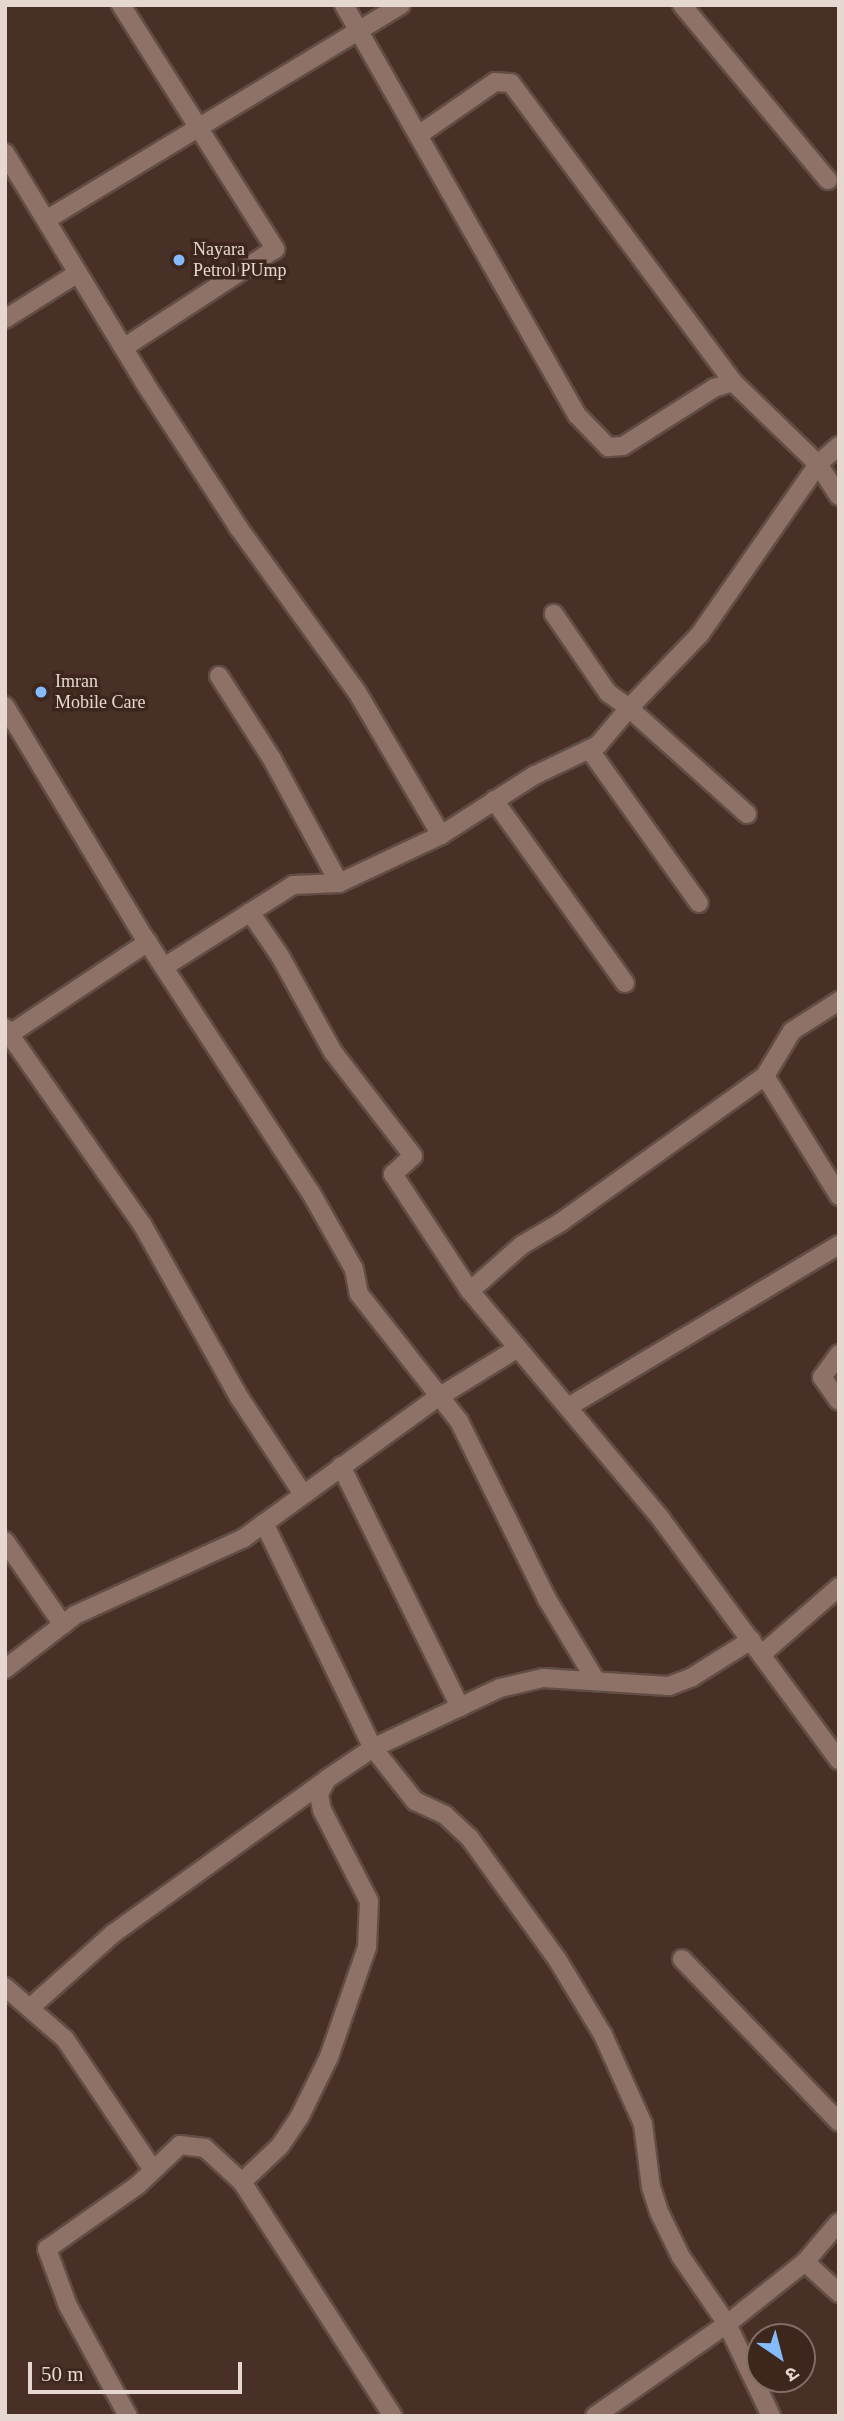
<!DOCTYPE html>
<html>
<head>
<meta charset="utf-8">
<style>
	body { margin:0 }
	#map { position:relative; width:844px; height:2421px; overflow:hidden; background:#483026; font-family:"Times New Roman","Noto Sans Devanagari",serif }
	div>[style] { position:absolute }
	.roads { filter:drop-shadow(2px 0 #614d45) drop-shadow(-2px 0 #614d45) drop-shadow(0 2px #614d45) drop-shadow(0 -2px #614d45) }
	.minor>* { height:18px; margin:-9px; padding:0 9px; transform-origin:9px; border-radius:9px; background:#8e7267 }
	.dots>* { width:19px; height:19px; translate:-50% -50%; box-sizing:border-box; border:4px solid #3d261c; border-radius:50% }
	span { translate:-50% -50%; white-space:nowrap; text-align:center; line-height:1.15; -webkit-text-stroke:7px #3d261c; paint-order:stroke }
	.poi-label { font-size:18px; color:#e7d7d1 }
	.left { translate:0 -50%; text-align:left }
	.frame { position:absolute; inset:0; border:7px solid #e7d7d1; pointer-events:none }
	.north { position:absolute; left:746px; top:2323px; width:70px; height:70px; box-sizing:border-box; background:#3d261c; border:2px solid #816d64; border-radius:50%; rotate:145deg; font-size:19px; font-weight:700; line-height:28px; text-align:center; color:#e7d7d1 }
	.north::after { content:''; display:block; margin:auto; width:24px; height:32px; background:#86bbfb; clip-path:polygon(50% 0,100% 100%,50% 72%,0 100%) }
	.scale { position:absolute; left:28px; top:2362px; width:214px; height:32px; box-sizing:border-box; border:4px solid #e7d7d1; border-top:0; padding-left:9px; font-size:21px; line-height:24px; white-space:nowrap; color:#e7d7d1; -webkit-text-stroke:5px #3d261c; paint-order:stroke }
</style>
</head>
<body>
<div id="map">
	<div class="roads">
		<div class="minor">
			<i style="left:121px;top:5px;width:289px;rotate:57.7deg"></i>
			<i style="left:275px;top:249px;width:181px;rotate:146.9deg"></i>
			<i style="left:344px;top:5px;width:472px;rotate:60.4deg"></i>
			<i style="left:577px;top:415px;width:45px;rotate:45.9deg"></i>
			<i style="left:608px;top:447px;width:15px;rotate:-4deg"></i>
			<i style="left:623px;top:446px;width:108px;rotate:-32.5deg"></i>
			<i style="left:714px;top:388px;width:20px;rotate:-18deg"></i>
			<i style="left:733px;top:382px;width:118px;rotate:44deg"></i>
			<i style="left:818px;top:464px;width:38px;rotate:57deg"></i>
			<i style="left:682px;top:5px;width:228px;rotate:50.2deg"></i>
			<i style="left:420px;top:134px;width:91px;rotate:-34.7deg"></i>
			<i style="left:495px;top:82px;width:16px;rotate:4deg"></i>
			<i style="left:511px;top:83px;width:372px;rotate:53.4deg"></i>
			<i style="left:5px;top:153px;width:268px;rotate:58.7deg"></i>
			<i style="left:144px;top:382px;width:173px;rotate:57deg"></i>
			<i style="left:238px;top:527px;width:203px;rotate:54.2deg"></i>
			<i style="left:357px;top:692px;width:166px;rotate:59.6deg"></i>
			<i style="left:46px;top:220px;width:415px;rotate:-31.2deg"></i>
			<i style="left:5px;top:319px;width:86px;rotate:-32.2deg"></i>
			<i style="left:219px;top:676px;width:98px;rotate:57.4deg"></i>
			<i style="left:272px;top:759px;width:141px;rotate:61.6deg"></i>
			<i style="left:5px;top:706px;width:270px;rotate:59deg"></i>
			<i style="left:144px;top:937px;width:306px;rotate:56.9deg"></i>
			<i style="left:311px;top:1193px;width:87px;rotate:60.5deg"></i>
			<i style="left:354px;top:1269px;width:25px;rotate:79deg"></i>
			<i style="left:359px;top:1294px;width:162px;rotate:51.8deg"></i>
			<i style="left:459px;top:1421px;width:199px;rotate:63.7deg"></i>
			<i style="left:547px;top:1599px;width:96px;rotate:59.1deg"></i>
			<i style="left:589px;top:749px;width:189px;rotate:54.5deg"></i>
			<i style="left:494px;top:800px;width:225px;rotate:54.4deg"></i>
			<i style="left:747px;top:814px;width:159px;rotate:-138.1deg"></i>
			<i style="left:629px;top:708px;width:103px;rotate:-46.2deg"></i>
			<i style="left:700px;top:634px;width:207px;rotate:-55.2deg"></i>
			<i style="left:818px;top:464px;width:28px;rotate:-41deg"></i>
			<i style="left:250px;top:912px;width:53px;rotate:55.7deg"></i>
			<i style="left:280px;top:956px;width:110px;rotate:61.1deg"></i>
			<i style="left:333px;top:1052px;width:131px;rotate:52.4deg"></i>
			<i style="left:413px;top:1156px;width:27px;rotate:138deg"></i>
			<i style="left:393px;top:1174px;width:140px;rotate:56.7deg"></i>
			<i style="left:470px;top:1291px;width:297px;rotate:50deg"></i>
			<i style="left:661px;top:1519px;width:300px;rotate:53.6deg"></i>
			<i style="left:164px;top:967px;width:153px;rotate:-32.4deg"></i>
			<i style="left:293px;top:885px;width:46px;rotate:-2.5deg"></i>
			<i style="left:339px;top:883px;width:113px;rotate:-25.2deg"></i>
			<i style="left:441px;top:835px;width:112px;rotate:-32.6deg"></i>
			<i style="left:535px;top:775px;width:70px;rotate:-25.5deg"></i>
			<i style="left:598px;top:745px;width:48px;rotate:-50deg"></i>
			<i style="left:629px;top:708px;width:26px;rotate:-144deg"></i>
			<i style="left:608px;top:693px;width:96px;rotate:-124.4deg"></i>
			<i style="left:5px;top:1028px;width:241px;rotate:55.1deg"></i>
			<i style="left:143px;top:1226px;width:196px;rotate:60.7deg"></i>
			<i style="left:239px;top:1397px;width:116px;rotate:56.6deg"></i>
			<i style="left:10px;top:1034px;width:166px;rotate:-33.7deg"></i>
			<i style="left:765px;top:1076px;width:52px;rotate:-59deg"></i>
			<i style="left:792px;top:1031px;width:56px;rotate:-32.6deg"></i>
			<i style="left:470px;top:1291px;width:69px;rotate:-41.5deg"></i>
			<i style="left:522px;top:1245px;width:45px;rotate:-30.5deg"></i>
			<i style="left:561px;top:1222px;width:251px;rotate:-35.6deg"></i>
			<i style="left:765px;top:1076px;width:141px;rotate:58.3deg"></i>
			<i style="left:839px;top:1354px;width:29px;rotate:126deg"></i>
			<i style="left:822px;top:1377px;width:29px;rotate:55deg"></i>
			<i style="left:568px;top:1407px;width:316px;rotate:-30.9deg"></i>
			<i style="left:341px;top:1466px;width:269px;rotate:63.7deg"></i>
			<i style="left:264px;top:1523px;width:250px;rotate:64.2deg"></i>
			<i style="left:373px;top:1748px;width:68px;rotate:51.6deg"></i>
			<i style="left:415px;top:1801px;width:33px;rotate:25deg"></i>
			<i style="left:445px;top:1815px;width:33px;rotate:43deg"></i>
			<i style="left:469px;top:1837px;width:150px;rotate:54.2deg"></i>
			<i style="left:557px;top:1959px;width:89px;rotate:58.8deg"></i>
			<i style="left:603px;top:2035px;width:98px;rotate:65.8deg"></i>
			<i style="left:643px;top:2124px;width:64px;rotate:82.8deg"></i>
			<i style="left:651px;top:2187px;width:28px;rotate:72deg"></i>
			<i style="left:660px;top:2214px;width:48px;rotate:64deg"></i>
			<i style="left:681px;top:2257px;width:81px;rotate:55.5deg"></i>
			<i style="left:727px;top:2324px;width:102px;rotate:64.4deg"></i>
			<i style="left:5px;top:1541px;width:102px;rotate:55.4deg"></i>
			<i style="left:762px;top:1654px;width:102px;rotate:-41deg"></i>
			<i style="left:5px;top:1669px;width:88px;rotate:-37.6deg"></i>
			<i style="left:75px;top:1615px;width:186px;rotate:-24.5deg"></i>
			<i style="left:244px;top:1538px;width:238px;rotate:-36deg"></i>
			<i style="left:437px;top:1398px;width:95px;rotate:-31.7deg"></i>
			<i style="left:682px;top:1959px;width:226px;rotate:46.1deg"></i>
			<i style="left:5px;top:1987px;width:79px;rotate:40.9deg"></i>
			<i style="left:65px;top:2039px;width:158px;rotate:56.1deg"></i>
			<i style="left:32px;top:2006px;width:110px;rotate:-41.7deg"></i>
			<i style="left:114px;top:1933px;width:261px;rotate:-35.8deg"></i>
			<i style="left:242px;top:2182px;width:52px;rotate:-43.5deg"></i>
			<i style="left:280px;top:2146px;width:36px;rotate:-56deg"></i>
			<i style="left:300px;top:2116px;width:66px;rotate:-63.8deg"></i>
			<i style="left:329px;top:2057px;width:116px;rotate:-70.9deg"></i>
			<i style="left:367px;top:1947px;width:46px;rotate:-87.5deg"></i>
			<i style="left:369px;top:1901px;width:102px;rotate:-117.3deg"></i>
			<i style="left:322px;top:1810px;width:16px;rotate:-101deg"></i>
			<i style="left:319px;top:1794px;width:17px;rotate:-62deg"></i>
			<i style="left:327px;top:1779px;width:55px;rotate:-34deg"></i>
			<i style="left:373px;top:1748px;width:140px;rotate:-25.3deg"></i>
			<i style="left:500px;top:1688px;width:44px;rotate:-13.1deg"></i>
			<i style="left:543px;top:1678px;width:126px;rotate:3.6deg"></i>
			<i style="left:669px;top:1686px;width:25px;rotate:-21deg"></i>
			<i style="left:692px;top:1677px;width:70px;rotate:-32.1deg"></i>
			<i style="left:805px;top:2262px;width:46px;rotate:42.4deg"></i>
			<i style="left:128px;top:2416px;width:125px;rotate:-118.6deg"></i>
			<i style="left:68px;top:2306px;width:61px;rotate:-110.2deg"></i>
			<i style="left:47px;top:2249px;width:111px;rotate:-35.1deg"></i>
			<i style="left:138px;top:2185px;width:58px;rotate:-43.6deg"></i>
			<i style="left:180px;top:2145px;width:25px;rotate:7deg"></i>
			<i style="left:205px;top:2148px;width:50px;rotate:42.6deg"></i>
			<i style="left:242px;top:2182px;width:278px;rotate:57.2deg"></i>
			<i style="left:595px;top:2416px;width:161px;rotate:-34.9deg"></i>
			<i style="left:727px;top:2324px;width:100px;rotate:-38.5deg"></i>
			<i style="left:805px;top:2262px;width:52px;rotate:-49.6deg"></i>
		</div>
	</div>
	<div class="dots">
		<i style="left:179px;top:260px;background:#86bbfb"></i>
		<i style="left:41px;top:692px;background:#86bbfb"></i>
	</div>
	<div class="poi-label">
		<span class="left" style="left:193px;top:260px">Nayara<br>Petrol PUmp</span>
		<span class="left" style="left:55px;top:692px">Imran<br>Mobile Care</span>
	</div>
	<div class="frame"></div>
	<div class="north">उ</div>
	<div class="scale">50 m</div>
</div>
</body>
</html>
